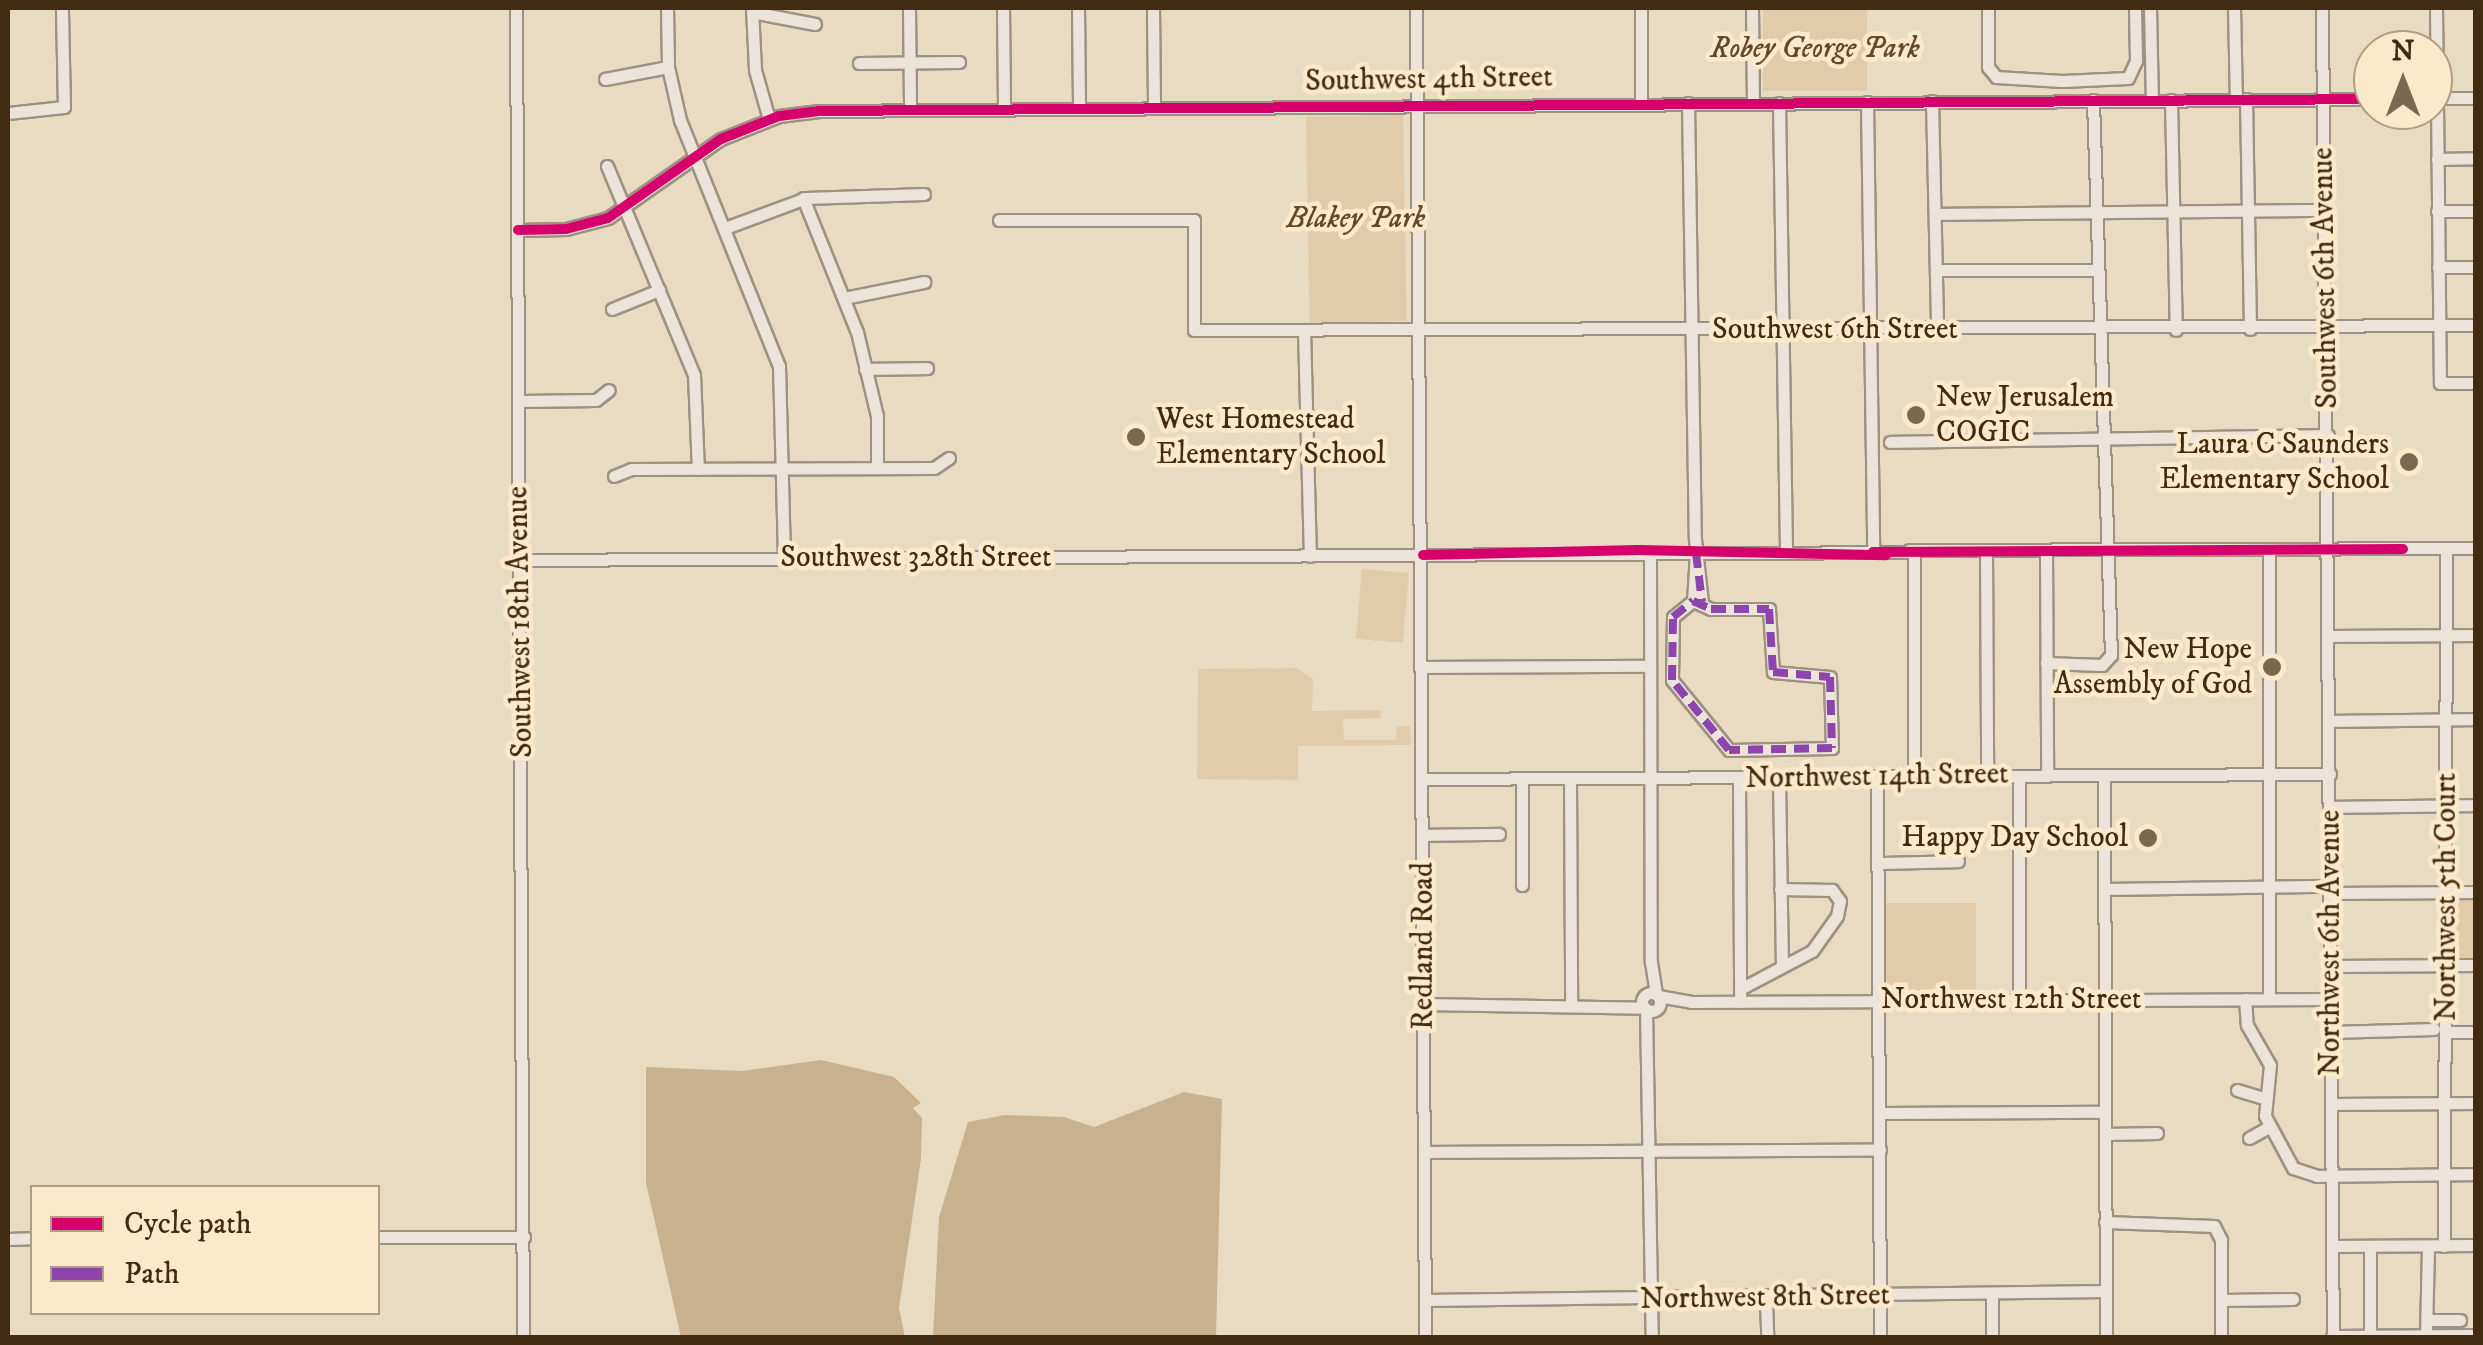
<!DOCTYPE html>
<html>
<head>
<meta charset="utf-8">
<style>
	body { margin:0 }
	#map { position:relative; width:2483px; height:1345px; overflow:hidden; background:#e9dac2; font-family:"IM FELL DW Pica",serif }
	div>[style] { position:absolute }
	.green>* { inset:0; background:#e1cbaa; transform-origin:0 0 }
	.water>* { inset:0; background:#c9b190 }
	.roads { filter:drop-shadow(2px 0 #9d9181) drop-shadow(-2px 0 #9d9181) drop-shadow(0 2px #9d9181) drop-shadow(0 -2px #9d9181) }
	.minor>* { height:11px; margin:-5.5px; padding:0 5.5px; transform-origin:5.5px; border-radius:5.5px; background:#ece4d8 }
	.minor>.ring { margin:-5.5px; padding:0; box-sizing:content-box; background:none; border:11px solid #ece4d8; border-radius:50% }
	.quiet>* { height:8px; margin-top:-4px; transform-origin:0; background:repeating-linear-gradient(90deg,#8e44ad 0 15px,transparent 0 23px) }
	.cycleway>* { height:10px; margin:-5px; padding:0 5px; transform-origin:5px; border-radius:5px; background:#d6006c }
	.dots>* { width:28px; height:28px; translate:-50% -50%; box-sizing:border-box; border:5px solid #fce9cc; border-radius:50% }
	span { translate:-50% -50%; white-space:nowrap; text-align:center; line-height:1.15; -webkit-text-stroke:9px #fce9cc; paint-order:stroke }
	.park-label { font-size:30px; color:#60492c; font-style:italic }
	.street-label { font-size:30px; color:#412b12 }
	.poi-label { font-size:30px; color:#412b12 }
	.left { translate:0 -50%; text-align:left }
	.right { translate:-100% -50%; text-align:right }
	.frame { position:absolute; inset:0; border:10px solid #412b12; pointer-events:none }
	.legend { position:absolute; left:30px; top:1185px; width:350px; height:130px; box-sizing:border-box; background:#fce9cc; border:2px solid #b19d82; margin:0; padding:12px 18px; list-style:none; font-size:30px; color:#412b12 }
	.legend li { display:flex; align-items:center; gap:20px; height:50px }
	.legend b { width:50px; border:2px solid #b19d82 }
	.north { position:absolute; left:2353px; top:30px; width:100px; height:100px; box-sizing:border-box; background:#fce9cc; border:2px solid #b19d82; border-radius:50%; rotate:0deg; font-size:28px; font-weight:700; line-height:40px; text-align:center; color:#412b12 }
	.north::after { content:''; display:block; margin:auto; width:35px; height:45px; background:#7c6850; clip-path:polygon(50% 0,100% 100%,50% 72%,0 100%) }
</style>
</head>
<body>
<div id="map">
	<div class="green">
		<i style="left:1763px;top:8px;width:104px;height:83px"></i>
		<i style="left:1403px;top:115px;width:206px;height:97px;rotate:89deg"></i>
		<i style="left:1362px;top:569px;width:47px;height:70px;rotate:5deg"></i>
		<i style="clip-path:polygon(1297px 668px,1313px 679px,1312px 711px,1381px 710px,1381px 718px,1343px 719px,1344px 740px,1396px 740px,1397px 726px,1410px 726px,1411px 745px,1298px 746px,1298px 780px,1197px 779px,1198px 669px)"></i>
		<i style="left:2453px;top:898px;width:22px;height:63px"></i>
		<i style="left:1886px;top:903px;width:90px;height:90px"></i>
	</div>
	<div class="water">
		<i style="clip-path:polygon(821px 1060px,894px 1077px,921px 1103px,913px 1108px,922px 1118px,921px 1159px,899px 1308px,905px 1337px,681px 1337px,646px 1183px,646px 1067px,742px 1071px)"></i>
		<i style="clip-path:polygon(1184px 1092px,1222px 1099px,1216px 1337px,933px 1337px,939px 1217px,968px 1122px,1005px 1115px,1064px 1117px,1094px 1127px)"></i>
	</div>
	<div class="roads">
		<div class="minor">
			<i style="left:516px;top:8px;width:1330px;rotate:89.7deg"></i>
			<i style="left:667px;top:8px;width:59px;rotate:89deg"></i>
			<i style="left:668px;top:67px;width:54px;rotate:77.2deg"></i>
			<i style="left:680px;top:120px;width:265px;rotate:68.1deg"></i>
			<i style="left:779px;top:366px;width:192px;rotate:88.5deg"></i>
			<i style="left:752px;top:8px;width:62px;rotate:87.2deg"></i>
			<i style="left:755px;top:70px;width:51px;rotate:74.1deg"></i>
			<i style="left:909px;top:8px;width:101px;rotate:89.4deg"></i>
			<i style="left:1003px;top:8px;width:101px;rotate:89.4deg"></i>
			<i style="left:1078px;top:8px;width:100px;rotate:89.4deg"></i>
			<i style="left:1153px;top:8px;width:100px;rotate:89.4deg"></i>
			<i style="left:1416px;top:8px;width:1330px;rotate:89.61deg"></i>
			<i style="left:1641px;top:8px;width:95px;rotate:90deg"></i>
			<i style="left:1752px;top:8px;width:95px;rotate:89.4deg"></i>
			<i style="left:1988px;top:8px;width:59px;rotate:90deg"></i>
			<i style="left:1988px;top:67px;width:13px;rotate:51deg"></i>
			<i style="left:1996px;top:77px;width:66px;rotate:3.5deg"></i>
			<i style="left:2062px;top:81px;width:66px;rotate:-2.6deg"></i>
			<i style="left:2128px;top:78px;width:19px;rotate:-65deg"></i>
			<i style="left:2136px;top:61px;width:53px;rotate:-91.1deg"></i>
			<i style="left:2150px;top:8px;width:92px;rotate:88.8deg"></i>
			<i style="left:2234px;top:8px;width:92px;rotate:88.8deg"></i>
			<i style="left:2322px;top:8px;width:1330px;rotate:89.53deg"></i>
			<i style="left:2436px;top:8px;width:375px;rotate:89.4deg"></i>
			<i style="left:2440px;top:383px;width:36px"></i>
			<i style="left:752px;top:12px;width:64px;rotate:10.8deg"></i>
			<i style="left:859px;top:63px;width:100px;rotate:-0.6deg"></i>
			<i style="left:605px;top:79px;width:64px;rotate:-10.8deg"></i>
			<i style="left:2433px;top:98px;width:43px"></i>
			<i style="left:2246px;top:99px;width:230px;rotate:89deg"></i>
			<i style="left:2171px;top:100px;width:230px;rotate:88.8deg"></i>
			<i style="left:1932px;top:101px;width:229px;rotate:88.7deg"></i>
			<i style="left:1867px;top:102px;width:450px;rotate:89.2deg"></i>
			<i style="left:1688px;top:103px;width:436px;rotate:89.1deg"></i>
			<i style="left:1695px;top:539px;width:63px;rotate:83.7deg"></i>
			<i style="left:1779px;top:103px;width:449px;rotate:89.1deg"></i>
			<i style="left:8px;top:113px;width:56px;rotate:-6.1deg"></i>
			<i style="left:64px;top:107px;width:99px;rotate:-91.2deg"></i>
			<i style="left:2437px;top:159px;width:39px;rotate:-1deg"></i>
			<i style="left:607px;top:166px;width:226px;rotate:67.4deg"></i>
			<i style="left:694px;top:375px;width:94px;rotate:87.6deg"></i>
			<i style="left:803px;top:198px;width:144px;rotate:68.1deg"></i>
			<i style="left:857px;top:332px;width:86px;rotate:76.6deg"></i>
			<i style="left:877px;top:416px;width:52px;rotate:90deg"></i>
			<i style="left:2437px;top:211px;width:39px"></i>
			<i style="left:1935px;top:214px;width:391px;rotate:-0.6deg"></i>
			<i style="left:999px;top:220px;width:195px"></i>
			<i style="left:1194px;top:220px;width:110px;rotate:90deg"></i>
			<i style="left:1194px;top:330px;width:1282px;rotate:-0.22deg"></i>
			<i style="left:725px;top:228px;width:86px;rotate:-20.3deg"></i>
			<i style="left:806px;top:198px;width:118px;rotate:-1.9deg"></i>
			<i style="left:518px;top:230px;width:48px;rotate:-1.2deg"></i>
			<i style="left:566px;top:229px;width:43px;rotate:-14.7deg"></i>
			<i style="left:608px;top:218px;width:138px;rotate:-35deg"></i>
			<i style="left:721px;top:139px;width:62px;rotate:-21.6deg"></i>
			<i style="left:779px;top:116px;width:40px;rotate:-7.1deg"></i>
			<i style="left:819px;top:111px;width:1554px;rotate:-0.44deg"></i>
			<i style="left:2438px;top:267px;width:38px"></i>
			<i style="left:1936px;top:270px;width:159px"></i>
			<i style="left:844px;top:298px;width:82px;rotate:-11.3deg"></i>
			<i style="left:612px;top:309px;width:51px;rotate:-22deg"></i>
			<i style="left:1304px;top:330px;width:226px;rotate:88.5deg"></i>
			<i style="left:865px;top:369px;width:62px;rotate:-0.9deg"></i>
			<i style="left:520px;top:401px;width:76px;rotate:-0.8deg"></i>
			<i style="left:596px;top:400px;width:16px;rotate:-38deg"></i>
			<i style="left:1890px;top:442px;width:438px;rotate:-0.9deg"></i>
			<i style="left:614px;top:476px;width:18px;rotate:-22deg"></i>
			<i style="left:631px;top:469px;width:303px;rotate:-0.2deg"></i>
			<i style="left:934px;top:468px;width:18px;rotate:-34deg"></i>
			<i style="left:1909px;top:550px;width:567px;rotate:-0.2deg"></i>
			<i style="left:1986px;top:551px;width:225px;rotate:89.7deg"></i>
			<i style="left:2046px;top:551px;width:225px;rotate:89.7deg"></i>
			<i style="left:1914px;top:552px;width:225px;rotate:90deg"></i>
			<i style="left:1650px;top:553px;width:409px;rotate:89.9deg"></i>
			<i style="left:1651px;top:962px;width:33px;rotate:81deg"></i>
			<i style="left:521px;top:560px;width:1393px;rotate:-0.33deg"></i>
			<i style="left:1693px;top:601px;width:20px;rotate:24deg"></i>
			<i style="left:1711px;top:609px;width:58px"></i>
			<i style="left:1769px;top:609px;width:63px;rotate:86.4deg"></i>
			<i style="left:1773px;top:672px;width:57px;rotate:5deg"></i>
			<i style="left:1830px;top:677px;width:71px;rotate:88.4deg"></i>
			<i style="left:1832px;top:748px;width:103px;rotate:178.9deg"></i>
			<i style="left:1729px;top:750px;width:90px;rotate:-129.2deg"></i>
			<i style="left:1672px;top:680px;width:63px;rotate:-89.1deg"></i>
			<i style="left:1673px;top:617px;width:26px;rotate:-39deg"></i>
			<i style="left:1693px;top:601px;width:48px;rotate:-86.4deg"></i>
			<i style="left:2330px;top:636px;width:146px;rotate:-0.4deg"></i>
			<i style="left:2046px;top:663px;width:56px;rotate:2deg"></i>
			<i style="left:2102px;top:665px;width:13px;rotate:-48deg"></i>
			<i style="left:2111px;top:655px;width:555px;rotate:-91.86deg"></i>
			<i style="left:1423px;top:667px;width:227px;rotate:-0.3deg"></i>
			<i style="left:2331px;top:721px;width:145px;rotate:-0.8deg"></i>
			<i style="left:2104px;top:775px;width:563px;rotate:89.8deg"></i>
			<i style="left:2019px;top:776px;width:224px;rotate:90deg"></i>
			<i style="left:1877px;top:777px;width:561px;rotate:89.69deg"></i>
			<i style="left:1779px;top:778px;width:185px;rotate:89.1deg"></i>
			<i style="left:1423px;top:779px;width:907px;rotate:-0.32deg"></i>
			<i style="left:1522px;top:779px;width:106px;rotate:90deg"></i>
			<i style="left:1570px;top:779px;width:224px;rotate:89.7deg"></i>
			<i style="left:1739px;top:779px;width:223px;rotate:89.7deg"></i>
			<i style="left:2331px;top:807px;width:145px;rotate:-0.8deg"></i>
			<i style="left:1423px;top:835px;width:76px;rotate:-0.8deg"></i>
			<i style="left:1877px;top:863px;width:81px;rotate:-1.4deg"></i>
			<i style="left:2105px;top:889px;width:226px;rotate:-0.8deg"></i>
			<i style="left:2331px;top:893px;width:145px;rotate:-0.4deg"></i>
			<i style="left:2331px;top:966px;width:145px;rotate:-0.4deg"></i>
			<i style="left:1740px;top:989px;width:81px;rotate:-27.8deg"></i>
			<i style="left:1812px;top:951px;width:43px;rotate:-54.5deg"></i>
			<i style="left:1837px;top:916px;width:15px;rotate:-79deg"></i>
			<i style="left:1840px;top:901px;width:14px;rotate:-126deg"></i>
			<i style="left:1832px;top:890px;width:52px;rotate:-178.9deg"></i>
			<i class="ring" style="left:1642px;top:993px;width:7px;height:7px"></i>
			<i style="left:1658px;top:996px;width:34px;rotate:10deg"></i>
			<i style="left:1691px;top:1002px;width:640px;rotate:-0.27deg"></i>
			<i style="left:2245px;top:999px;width:26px;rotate:86deg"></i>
			<i style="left:2247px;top:1025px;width:46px;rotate:60.1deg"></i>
			<i style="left:2270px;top:1065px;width:51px;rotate:95.6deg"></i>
			<i style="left:2265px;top:1116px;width:59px;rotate:61.7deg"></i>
			<i style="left:2293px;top:1168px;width:25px;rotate:18deg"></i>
			<i style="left:2317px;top:1176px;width:159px;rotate:-0.7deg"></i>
			<i style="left:2269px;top:999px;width:450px;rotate:-90deg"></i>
			<i style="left:1424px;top:1004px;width:221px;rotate:1deg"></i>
			<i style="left:1646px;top:1009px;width:329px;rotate:89deg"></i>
			<i style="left:2331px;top:1032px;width:103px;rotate:-1.7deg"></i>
			<i style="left:2446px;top:1032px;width:30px"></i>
			<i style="left:2237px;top:1090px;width:31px;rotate:17deg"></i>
			<i style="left:2331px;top:1104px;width:145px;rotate:-0.4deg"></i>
			<i style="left:1881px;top:1113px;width:224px;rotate:-0.3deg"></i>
			<i style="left:2105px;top:1134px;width:52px;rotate:-1.1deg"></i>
			<i style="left:2249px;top:1138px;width:23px;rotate:-29deg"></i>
			<i style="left:1424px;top:1152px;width:456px;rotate:-0.3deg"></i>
			<i style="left:2105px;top:1222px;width:109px;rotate:2.1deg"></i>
			<i style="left:2214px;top:1226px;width:16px;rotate:63deg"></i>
			<i style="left:2221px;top:1240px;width:98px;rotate:90deg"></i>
			<i style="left:378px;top:1237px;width:146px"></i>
			<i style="left:8px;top:1239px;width:24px;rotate:-2deg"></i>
			<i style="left:2332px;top:1246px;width:144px;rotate:-0.4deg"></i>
			<i style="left:2370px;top:1246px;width:90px;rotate:90deg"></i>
			<i style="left:2444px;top:1246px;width:698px;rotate:-89.84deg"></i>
			<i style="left:1992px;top:1293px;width:45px;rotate:90deg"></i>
			<i style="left:1425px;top:1300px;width:681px;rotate:-0.76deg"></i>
			<i style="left:1766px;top:1300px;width:38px;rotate:88deg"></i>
			<i style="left:2221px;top:1300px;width:72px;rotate:-0.8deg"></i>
			<i style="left:2427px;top:1320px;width:33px"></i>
			<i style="left:2426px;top:1335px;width:89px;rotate:-88.7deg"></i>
			<i style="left:2332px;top:1336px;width:144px;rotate:-0.4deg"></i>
		</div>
	</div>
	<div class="quiet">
		<i style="left:1696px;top:553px;width:49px;rotate:83deg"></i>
		<i style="left:1693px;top:601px;width:20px;rotate:24deg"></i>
		<i style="left:1711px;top:609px;width:58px"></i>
		<i style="left:1769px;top:609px;width:63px;rotate:86.4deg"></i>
		<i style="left:1773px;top:672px;width:57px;rotate:5deg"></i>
		<i style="left:1830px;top:677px;width:71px;rotate:88.4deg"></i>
		<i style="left:1832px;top:748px;width:103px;rotate:178.9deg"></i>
		<i style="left:1729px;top:750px;width:90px;rotate:-129.2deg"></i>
		<i style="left:1672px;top:680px;width:63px;rotate:-89.1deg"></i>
		<i style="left:1673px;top:617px;width:26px;rotate:-39deg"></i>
	</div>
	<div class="cycleway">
		<i style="left:518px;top:230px;width:48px;rotate:-1.2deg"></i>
		<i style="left:566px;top:229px;width:43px;rotate:-14.7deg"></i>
		<i style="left:608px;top:218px;width:138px;rotate:-35deg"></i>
		<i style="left:721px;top:139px;width:62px;rotate:-21.6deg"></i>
		<i style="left:779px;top:116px;width:40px;rotate:-7.1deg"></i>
		<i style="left:819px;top:111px;width:1554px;rotate:-0.44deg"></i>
		<i style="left:1873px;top:552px;width:530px;rotate:-0.32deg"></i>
		<i style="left:1423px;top:555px;width:215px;rotate:-1.3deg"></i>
		<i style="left:1638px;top:550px;width:248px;rotate:1.2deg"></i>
	</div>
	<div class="dots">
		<i style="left:1916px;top:415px;background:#7c6850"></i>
		<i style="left:1136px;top:437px;background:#7c6850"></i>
		<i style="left:2409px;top:462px;background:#7c6850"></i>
		<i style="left:2272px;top:667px;background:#7c6850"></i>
		<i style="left:2148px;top:838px;background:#7c6850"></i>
	</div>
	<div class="park-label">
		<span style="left:1815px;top:49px">Robey George Park</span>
		<span style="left:1356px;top:219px">Blakey Park</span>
	</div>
	<div class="street-label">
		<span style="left:1429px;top:80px;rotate:-1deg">Southwest 4th Street</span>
		<span style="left:2326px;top:278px;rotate:-91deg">Southwest 6th Avenue</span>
		<span style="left:1835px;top:330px">Southwest 6th Street</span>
		<span style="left:916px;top:558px">Southwest 328th Street</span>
		<span style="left:521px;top:622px;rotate:-91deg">Southwest 18th Avenue</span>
		<span style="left:1877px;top:777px;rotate:-1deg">Northwest 14th Street</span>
		<span style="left:2447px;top:897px;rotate:-90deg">Northwest 5th Court</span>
		<span style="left:2331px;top:943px;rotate:-90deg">Northwest 6th Avenue</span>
		<span style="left:1424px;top:946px;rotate:-90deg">Redland Road</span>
		<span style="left:2011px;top:1000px">Northwest 12th Street</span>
		<span style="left:1765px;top:1298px;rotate:-1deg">Northwest 8th Street</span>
	</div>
	<div class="poi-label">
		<span class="left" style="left:1936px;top:415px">New Jerusalem<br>COGIC</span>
		<span class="left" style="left:1156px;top:437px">West Homestead<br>Elementary School</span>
		<span class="right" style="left:2389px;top:462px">Laura C Saunders<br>Elementary School</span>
		<span class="right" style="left:2252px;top:667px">New Hope<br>Assembly of God</span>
		<span class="right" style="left:2128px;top:838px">Happy Day School</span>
	</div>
	<div class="frame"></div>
	<ul class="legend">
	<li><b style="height:12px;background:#d6006c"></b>Cycle path</li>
	<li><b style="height:12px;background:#8e44ad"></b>Path</li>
	</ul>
	<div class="north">N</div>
</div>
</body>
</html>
